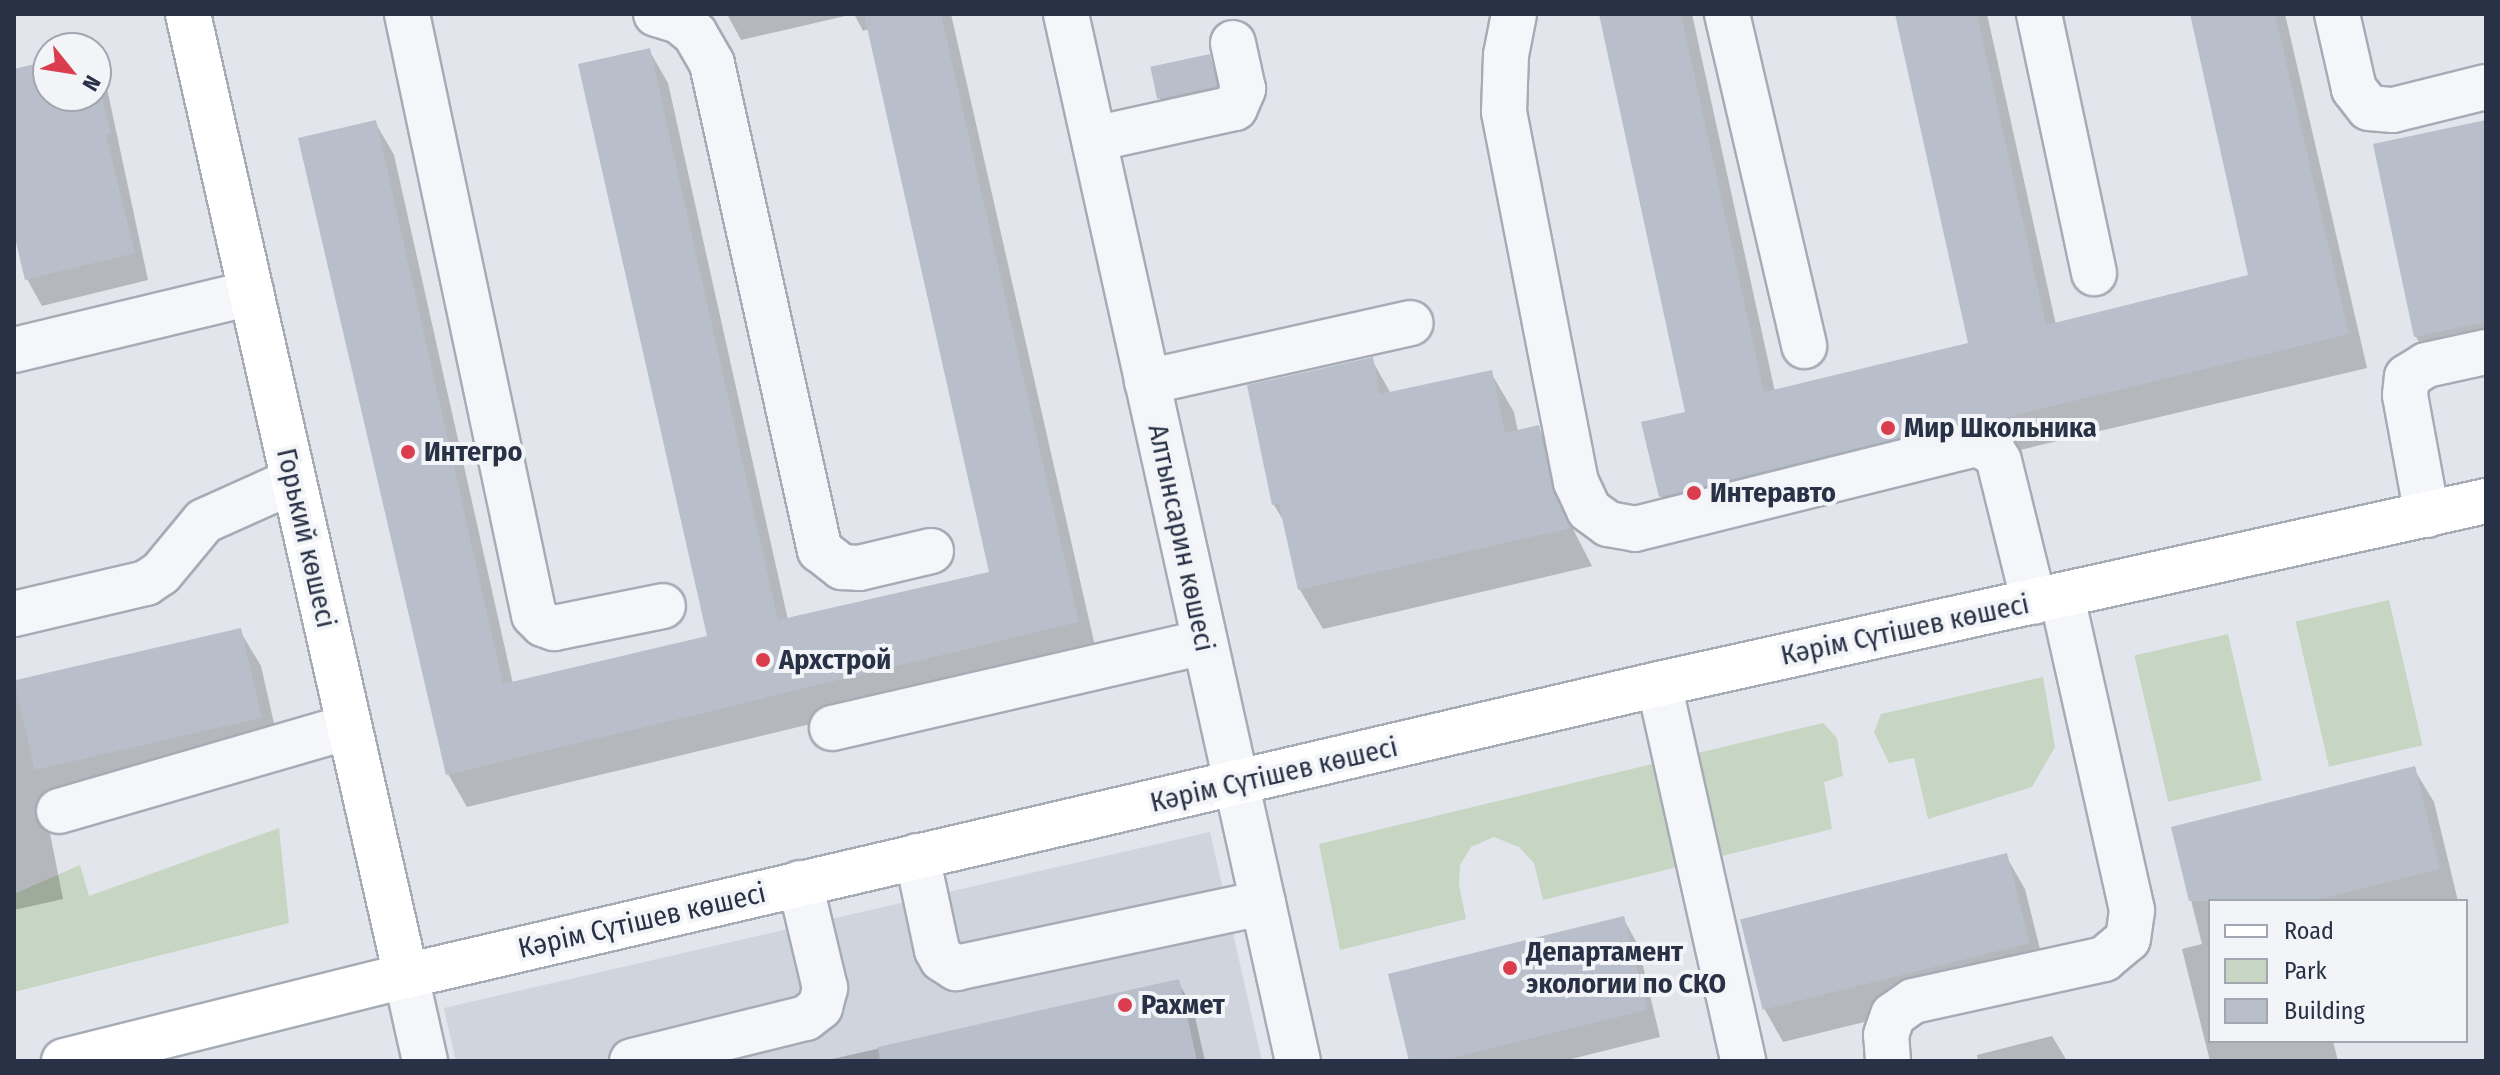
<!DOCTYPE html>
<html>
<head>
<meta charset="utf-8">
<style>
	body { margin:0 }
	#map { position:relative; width:2500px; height:1075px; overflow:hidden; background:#e2e5eb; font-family:"Fira Sans Condensed",sans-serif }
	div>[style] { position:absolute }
	.built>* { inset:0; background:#cfd4dd }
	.green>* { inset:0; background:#c6d6c2; transform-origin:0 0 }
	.shadow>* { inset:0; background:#0003 }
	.building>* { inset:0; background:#b8beca; transform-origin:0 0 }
	.roads { filter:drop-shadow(2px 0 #a6abb6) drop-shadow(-2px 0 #a6abb6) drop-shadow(0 2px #a6abb6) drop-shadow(0 -2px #a6abb6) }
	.minor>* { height:44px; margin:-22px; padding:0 22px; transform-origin:22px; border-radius:22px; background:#f5f6f9 }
	.major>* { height:44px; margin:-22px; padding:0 22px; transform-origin:22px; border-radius:22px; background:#fff }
	.dots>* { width:22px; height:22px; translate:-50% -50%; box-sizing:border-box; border:4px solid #f2f4f8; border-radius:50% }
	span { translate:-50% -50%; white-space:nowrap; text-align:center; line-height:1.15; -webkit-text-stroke:8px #f2f4f8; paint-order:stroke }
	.poi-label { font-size:28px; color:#283145; font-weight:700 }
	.left { translate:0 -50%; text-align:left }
	.street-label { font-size:28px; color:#283145 }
	.frame { position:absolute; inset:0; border:16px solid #283145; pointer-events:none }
	.legend { position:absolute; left:2208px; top:899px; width:260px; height:144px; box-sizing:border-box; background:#f2f4f8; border:2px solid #a1a6b0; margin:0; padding:10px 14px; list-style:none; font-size:24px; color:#283145 }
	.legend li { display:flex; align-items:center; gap:16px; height:40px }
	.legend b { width:40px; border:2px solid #a1a6b0 }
	.north { position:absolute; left:32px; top:32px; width:80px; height:80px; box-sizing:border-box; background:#f2f4f8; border:2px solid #a1a6b0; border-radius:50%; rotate:120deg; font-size:22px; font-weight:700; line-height:32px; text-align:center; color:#283145 }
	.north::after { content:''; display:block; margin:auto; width:28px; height:36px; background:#da3d4d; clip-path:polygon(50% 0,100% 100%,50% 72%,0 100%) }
</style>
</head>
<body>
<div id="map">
	<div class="built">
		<i style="clip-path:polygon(1210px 832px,1262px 1061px,456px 1061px,444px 1008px)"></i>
	</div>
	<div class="green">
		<i style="left:2389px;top:600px;width:149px;height:96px;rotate:77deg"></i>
		<i style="left:2228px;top:634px;width:150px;height:96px;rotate:77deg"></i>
		<i style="clip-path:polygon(2043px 677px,2055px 747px,2032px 787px,1928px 819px,1914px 758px,1889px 763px,1874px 732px,1881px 714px)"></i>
		<i style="clip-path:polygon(1823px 723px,1837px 738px,1843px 776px,1824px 782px,1832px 829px,1543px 900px,1534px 863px,1519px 847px,1494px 837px,1471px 847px,1460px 865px,1459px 885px,1466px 919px,1340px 950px,1319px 844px)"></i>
		<i style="clip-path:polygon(279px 828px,289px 923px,14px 992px,14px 894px,80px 865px,89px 896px)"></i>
	</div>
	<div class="shadow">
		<i style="clip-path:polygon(727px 14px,951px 14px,1097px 655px,467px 807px,448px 774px,375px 122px,394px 155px,513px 684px,710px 638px,649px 50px,668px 83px,788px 620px,992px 573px,869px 29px,863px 31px,854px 14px,741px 40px)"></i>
		<i style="clip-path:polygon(1601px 14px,1692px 14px,1775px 392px,1970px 344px,1897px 14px,1987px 14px,2056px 325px,2250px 276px,2192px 14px,2285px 14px,2367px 368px,1681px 530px,1661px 496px,1687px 413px)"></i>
		<i style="clip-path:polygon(1209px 57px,1219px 75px,1226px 105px,1170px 117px,1160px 99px,1153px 69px)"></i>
		<i style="clip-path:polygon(48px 63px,48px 96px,96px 96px,96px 63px,105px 79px,148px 280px,42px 306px,27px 279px,14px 226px,14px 71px)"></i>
		<i style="clip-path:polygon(2486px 114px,2486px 352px,2431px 363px,2416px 337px)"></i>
		<i style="clip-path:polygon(1372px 360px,1391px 394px,1491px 373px,1514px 412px,1518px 432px,1538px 427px,1561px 467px,1573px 529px,1592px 566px,1323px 629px,1300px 590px,1286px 525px,1274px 505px)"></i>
		<i style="clip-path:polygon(240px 631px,261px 666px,281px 754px,45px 808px,63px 899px,14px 910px,14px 683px)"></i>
		<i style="clip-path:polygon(2414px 769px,2434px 802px,2458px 901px,2210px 901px,2210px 1041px,2333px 1041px,2338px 1061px,2210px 1061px,2182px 949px,2202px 944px,2173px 828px)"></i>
		<i style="clip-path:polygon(2006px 856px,2025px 889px,2047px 977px,1783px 1042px,1764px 1008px)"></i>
		<i style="clip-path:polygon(1623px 918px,1638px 945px,1660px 1037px,1563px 1061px,1411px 1061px)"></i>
		<i style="clip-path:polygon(1178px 982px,1193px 1008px,1205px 1061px,823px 1061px)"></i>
		<i style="clip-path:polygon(2052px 1036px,2067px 1061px,1978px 1061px,1977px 1055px)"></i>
	</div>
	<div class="building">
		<i style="clip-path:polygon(864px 14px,941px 14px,1079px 622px,446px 775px,298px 138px,376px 120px,503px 684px,707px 636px,578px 64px,650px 48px,778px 620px,989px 572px)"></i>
		<i style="clip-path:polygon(1599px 14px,1681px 14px,1764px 392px,1968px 343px,1895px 14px,1977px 14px,2046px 325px,2248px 275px,2190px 14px,2275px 14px,2349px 334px,1988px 422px,1971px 420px,1659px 497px,1641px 422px,1685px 412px)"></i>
		<i style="left:1210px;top:54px;width:33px;height:61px;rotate:78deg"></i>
		<i style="clip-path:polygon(48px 61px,48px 96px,96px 96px,96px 72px,111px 134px,106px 135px,135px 253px,25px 280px,14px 234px,14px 69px)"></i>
		<i style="clip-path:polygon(2486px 120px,2486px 322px,2414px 337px,2373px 144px)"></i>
		<i style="clip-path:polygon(1373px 357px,1380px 394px,1492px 370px,1505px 433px,1539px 425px,1552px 487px,1571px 528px,1298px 590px,1279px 504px,1272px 505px,1247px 385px)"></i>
		<i style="left:241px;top:628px;width:92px;height:233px;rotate:77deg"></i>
		<i style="clip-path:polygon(2415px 766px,2440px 869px,2312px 901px,2189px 901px,2171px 827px)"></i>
		<i style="left:2007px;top:853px;width:93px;height:275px;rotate:76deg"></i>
		<i style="clip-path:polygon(1624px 916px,1647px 1010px,1440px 1061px,1409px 1061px,1388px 974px)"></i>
		<i style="clip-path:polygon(1179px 979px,1197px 1061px,880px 1061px,878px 1047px)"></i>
	</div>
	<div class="roads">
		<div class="minor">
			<i style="left:407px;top:14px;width:614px;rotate:78.07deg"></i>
			<i style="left:534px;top:615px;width:13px;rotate:45deg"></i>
			<i style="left:543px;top:624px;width:12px;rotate:20deg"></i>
			<i style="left:554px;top:628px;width:111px;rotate:-11.4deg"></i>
			<i style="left:656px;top:14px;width:24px;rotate:17deg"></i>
			<i style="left:679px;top:21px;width:21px;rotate:39deg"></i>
			<i style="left:695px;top:34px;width:34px;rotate:60deg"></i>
			<i style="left:712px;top:64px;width:498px;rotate:77.5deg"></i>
			<i style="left:820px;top:550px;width:28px;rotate:38deg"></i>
			<i style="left:842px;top:567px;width:17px;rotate:3deg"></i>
			<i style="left:859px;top:568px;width:74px;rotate:-13.3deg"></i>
			<i style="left:1066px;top:14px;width:1072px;rotate:77.51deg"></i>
			<i style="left:1514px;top:14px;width:42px;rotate:101deg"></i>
			<i style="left:1506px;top:55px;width:57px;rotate:92deg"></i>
			<i style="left:1504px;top:112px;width:377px;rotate:79deg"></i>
			<i style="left:1576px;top:482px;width:31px;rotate:65deg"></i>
			<i style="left:1589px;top:510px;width:24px;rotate:36deg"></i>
			<i style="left:1608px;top:524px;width:27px;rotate:10deg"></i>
			<i style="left:1635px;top:529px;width:352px;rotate:-14deg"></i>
			<i style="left:1977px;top:444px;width:19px;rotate:28deg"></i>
			<i style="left:1994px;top:453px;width:9px;rotate:58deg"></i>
			<i style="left:1999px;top:461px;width:145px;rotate:76.1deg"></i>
			<i style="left:1727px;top:14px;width:341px;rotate:76.9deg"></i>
			<i style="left:2039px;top:14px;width:265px;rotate:78deg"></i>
			<i style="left:2337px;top:14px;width:77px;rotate:77.2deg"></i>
			<i style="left:2354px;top:89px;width:24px;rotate:52deg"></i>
			<i style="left:2369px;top:108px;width:24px;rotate:5deg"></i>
			<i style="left:2393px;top:110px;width:96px;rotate:-13.9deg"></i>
			<i style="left:1094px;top:139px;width:144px;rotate:-12.4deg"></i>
			<i style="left:1235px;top:108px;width:21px;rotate:-67deg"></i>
			<i style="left:1243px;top:89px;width:47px;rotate:-102.3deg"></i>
			<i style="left:14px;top:350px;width:244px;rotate:-13.5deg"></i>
			<i style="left:1147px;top:382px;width:270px;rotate:-12.6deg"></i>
			<i style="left:2427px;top:515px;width:122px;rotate:-100.4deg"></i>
			<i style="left:2405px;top:395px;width:18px;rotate:-84deg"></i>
			<i style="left:2407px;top:377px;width:22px;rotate:-32deg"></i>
			<i style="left:2426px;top:365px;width:61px;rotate:-12.2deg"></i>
			<i style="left:14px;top:614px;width:136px;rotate:-13.2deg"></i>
			<i style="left:146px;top:583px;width:18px;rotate:-34deg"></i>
			<i style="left:161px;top:573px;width:67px;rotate:-50.4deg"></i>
			<i style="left:204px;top:521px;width:98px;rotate:-24.2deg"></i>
			<i style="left:1659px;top:684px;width:386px;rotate:77.4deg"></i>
			<i style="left:832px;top:728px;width:382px;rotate:-13deg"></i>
			<i style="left:59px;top:811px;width:302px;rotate:-16.2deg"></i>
			<i style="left:917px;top:856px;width:96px;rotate:78deg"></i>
			<i style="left:937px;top:950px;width:10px;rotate:61deg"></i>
			<i style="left:942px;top:959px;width:17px;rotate:33deg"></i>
			<i style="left:956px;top:968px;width:314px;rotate:-12deg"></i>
			<i style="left:406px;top:976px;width:87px;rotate:77.4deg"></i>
			<i style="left:632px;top:1061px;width:179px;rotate:-13.9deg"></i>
			<i style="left:806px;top:1018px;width:18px;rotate:-38deg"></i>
			<i style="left:820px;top:1007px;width:20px;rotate:-75deg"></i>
			<i style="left:825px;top:988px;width:108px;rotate:-103.4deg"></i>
			<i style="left:1888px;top:1061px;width:26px;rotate:-94deg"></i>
			<i style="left:1886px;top:1035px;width:21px;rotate:-71deg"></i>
			<i style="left:1893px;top:1015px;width:24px;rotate:-35deg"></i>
			<i style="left:1913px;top:1001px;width:196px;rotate:-12.4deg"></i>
			<i style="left:2104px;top:959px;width:31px;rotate:-40deg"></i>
			<i style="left:2128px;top:939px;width:29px;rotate:-82deg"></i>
			<i style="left:2132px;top:910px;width:322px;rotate:-102.6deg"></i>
		</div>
		<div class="major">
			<i style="left:188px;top:14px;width:986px;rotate:77.23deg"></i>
			<i style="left:64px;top:1061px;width:352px;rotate:-14deg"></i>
			<i style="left:406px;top:976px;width:1287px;rotate:-13.12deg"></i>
			<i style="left:1659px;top:684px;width:847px;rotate:-12.48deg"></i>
		</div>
	</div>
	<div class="dots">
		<i style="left:1888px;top:428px;background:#da3d4d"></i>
		<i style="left:408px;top:452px;background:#da3d4d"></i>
		<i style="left:1694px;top:493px;background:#da3d4d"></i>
		<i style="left:763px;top:660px;background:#da3d4d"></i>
		<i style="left:1510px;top:968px;background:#da3d4d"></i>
		<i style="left:1125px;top:1005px;background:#da3d4d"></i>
	</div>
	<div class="poi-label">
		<span class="left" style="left:1904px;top:428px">Мир Школьника</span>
		<span class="left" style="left:424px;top:452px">Интегро</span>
		<span class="left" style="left:1710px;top:493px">Интеравто</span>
		<span class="left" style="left:779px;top:660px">Архстрой</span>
		<span class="left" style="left:1526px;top:968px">Департамент<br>экологии по СКО</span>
		<span class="left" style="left:1141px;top:1005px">Рахмет</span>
	</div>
	<div class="street-label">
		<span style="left:306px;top:538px;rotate:77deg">Горький көшесі</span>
		<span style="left:1181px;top:538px;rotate:78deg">Алтынсарин көшесі</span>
		<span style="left:1905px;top:630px;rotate:-12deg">Кәрім Сүтішев көшесі</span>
		<span style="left:1274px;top:775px;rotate:-13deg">Кәрім Сүтішев көшесі</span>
		<span style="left:642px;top:921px;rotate:-13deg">Кәрім Сүтішев көшесі</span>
	</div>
	<div class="frame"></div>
	<ul class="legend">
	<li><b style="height:10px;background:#fff"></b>Road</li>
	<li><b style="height:22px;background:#c6d6c2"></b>Park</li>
	<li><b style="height:22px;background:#b8beca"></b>Building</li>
	</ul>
	<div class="north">N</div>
</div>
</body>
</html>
